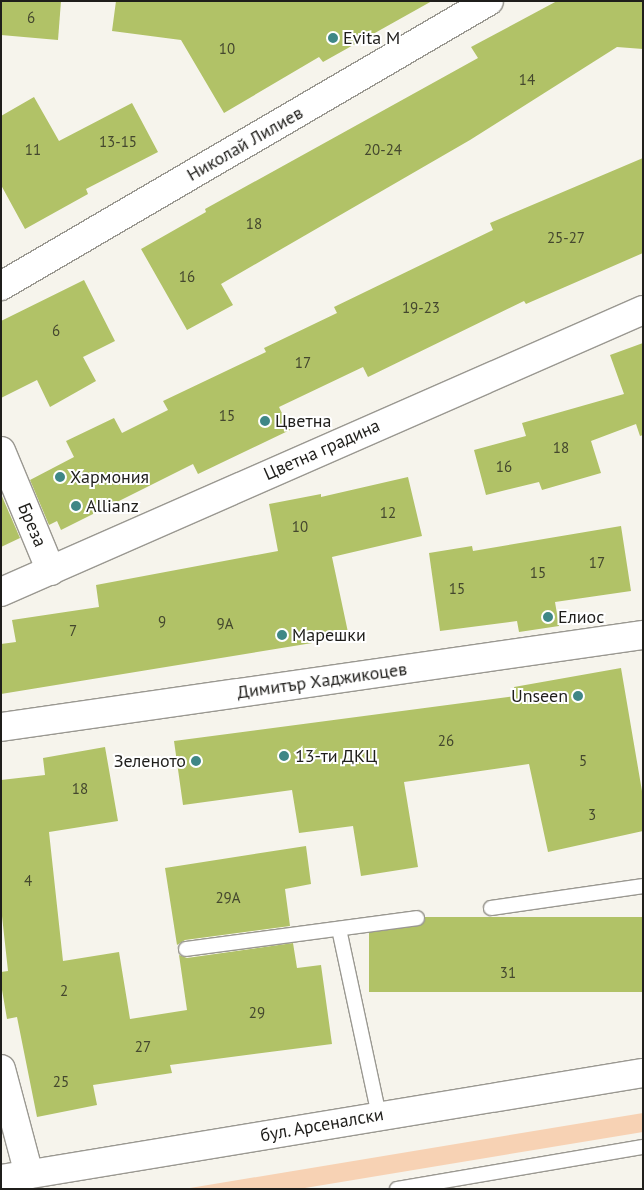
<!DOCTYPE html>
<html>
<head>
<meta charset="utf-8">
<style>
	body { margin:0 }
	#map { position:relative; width:644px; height:1190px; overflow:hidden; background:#f6f4ec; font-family:"PT Sans",sans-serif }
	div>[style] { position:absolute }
	.green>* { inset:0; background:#f7d2b4 }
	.building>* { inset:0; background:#b1c267; transform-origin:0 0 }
	.roads { filter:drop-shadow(1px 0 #9a9891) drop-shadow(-1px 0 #9a9891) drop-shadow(0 1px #9a9891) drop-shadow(0 -1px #9a9891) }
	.lane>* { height:14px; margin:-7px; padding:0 7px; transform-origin:7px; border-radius:7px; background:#fff }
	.street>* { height:28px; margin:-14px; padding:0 14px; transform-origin:14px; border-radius:14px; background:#fff }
	.secondary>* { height:28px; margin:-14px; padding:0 14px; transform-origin:14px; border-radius:14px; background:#fff }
	.dots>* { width:14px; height:14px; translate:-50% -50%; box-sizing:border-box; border:2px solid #fff; border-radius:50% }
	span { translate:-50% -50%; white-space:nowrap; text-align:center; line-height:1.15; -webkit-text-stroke:4px #fff; paint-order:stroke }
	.number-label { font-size:15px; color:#44472e }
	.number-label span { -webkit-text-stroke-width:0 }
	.poi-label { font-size:18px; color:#1f1e1b }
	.left { translate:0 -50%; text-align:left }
	.right { translate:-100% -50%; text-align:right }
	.street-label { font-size:18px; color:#1f1e1b }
	.frame { position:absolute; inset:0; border:2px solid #1f1e1b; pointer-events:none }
</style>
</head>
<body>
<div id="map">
	<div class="green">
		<i style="clip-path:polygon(643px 1113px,643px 1132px,299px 1189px,184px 1189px)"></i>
	</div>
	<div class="building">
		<i style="clip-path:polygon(1px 1px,61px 1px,58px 40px,1px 35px)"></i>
		<i style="clip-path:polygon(116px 1px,432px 1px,323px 62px,319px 57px,224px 113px,181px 40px,112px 31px)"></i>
		<i style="clip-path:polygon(557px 1px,643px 1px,643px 49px,617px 47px,470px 140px,221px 284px,233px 305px,187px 330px,141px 249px,206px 212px,205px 209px,478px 58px,471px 47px)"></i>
		<i style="clip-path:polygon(34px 97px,59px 141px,132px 103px,158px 152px,86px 189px,88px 194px,25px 229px,1px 185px,1px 116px)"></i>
		<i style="clip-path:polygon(643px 158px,643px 253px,526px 304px,524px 301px,368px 377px,363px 367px,279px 407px,290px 430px,198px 474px,193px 464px,61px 530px,57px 521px,49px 525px,30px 480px,74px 457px,66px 441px,114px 418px,122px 433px,168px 410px,163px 401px,266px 352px,264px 348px,337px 313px,334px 307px,493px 230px,490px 223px)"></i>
		<i style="clip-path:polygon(84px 280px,115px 341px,83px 357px,96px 381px,50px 407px,37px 380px,1px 398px,1px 321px)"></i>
		<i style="clip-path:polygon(643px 343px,643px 435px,640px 436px,636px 424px,591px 441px,601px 473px,542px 490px,539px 482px,486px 495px,474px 450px,526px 436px,522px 423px,624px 394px,610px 355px)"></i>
		<i style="clip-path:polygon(408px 477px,422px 536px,332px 557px,349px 637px,1px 694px,1px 644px,16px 642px,12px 620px,99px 607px,96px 585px,278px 551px,269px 504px,321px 494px,321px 497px)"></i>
		<i style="clip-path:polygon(1px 494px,20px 538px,1px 547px)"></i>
		<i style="clip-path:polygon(621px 526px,631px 591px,555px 602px,559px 626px,519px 632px,517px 621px,440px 631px,429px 553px,472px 546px,473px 551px)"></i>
		<i style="clip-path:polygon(621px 668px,643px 797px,643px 831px,548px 852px,529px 764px,404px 782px,418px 867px,361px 876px,353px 826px,299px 833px,292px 790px,183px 805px,174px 741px,516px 696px,514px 687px)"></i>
		<i style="clip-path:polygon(105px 747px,118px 821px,49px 832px,63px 961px,119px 952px,130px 1019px,187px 1010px,179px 955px,187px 958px,293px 943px,297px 968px,321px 965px,332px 1044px,170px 1065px,172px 1073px,93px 1085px,97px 1105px,37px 1117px,17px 1017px,7px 1019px,1px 984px,1px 972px,8px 971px,1px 907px,1px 780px,45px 775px,43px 758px)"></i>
		<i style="clip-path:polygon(306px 846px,311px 884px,285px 889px,290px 926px,185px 940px,177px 945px,165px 868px)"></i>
		<i style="left:643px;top:917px;width:75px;height:274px;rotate:90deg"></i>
	</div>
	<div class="roads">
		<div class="lane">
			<i style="left:491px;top:908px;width:154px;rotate:-8.2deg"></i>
			<i style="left:339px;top:929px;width:190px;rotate:77.9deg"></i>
			<i style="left:186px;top:949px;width:233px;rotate:-7.6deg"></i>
			<i style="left:397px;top:1189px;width:250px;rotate:-9.7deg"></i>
		</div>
		<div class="street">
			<i style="left:1px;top:286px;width:565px;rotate:-30.29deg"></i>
			<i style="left:1px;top:451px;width:130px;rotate:67.4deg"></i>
			<i style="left:1px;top:592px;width:701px;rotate:-23.71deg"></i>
			<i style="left:1px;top:727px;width:649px;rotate:-8.16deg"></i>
			<i style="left:1px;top:1069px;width:109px;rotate:75.1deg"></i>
		</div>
		<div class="secondary">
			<i style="left:1px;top:1179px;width:651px;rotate:-9.38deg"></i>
		</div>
	</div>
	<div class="dots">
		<i style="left:333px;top:38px;background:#3f8786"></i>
		<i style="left:265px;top:421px;background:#3f8786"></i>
		<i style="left:60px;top:477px;background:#3f8786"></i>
		<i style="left:76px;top:506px;background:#3f8786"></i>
		<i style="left:548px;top:617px;background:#3f8786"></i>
		<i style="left:282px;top:635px;background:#3f8786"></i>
		<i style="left:578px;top:696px;background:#3f8786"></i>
		<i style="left:284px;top:756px;background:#3f8786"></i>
		<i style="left:196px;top:761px;background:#3f8786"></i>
	</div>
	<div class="number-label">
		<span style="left:31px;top:18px">6</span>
		<span style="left:227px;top:49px">10</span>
		<span style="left:527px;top:80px">14</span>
		<span style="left:118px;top:142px">13-15</span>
		<span style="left:33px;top:150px">11</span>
		<span style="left:383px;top:150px">20-24</span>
		<span style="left:254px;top:224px">18</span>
		<span style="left:566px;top:238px">25-27</span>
		<span style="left:187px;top:277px">16</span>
		<span style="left:421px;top:308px">19-23</span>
		<span style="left:56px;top:331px">6</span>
		<span style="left:303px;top:363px">17</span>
		<span style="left:227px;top:416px">15</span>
		<span style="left:561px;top:448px">18</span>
		<span style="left:504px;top:467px">16</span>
		<span style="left:388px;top:513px">12</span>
		<span style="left:300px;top:527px">10</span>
		<span style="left:597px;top:563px">17</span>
		<span style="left:538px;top:573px">15</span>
		<span style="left:457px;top:589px">15</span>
		<span style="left:162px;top:622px">9</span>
		<span style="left:225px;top:624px">9А</span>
		<span style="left:73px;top:631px">7</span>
		<span style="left:446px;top:741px">26</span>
		<span style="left:583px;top:761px">5</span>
		<span style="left:80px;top:789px">18</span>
		<span style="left:592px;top:815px">3</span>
		<span style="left:28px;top:881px">4</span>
		<span style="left:228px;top:898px">29А</span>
		<span style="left:508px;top:973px">31</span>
		<span style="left:64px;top:991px">2</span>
		<span style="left:257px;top:1013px">29</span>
		<span style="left:143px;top:1047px">27</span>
		<span style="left:61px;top:1082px">25</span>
	</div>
	<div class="poi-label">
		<span class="left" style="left:343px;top:38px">Evita M</span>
		<span class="left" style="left:275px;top:421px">Цветна</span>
		<span class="left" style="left:70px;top:477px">Хармония</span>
		<span class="left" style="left:86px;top:506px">Allianz</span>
		<span class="left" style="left:558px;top:617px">Елиос</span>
		<span class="left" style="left:292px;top:635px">Марешки</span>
		<span class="right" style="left:568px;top:696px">Unseen</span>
		<span class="left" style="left:295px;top:756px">13-ти ДКЦ</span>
		<span class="right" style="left:186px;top:761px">Зеленото</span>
	</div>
	<div class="street-label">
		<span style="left:245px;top:144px;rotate:-30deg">Николай Лилиев</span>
		<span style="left:322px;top:450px;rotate:-24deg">Цветна градина</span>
		<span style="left:32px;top:525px;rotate:67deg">Бреза</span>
		<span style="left:322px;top:681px;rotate:-8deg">Димитър Хаджикоцев</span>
		<span style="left:322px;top:1125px;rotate:-10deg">бул. Арсеналски</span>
	</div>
	<div class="frame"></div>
</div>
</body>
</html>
